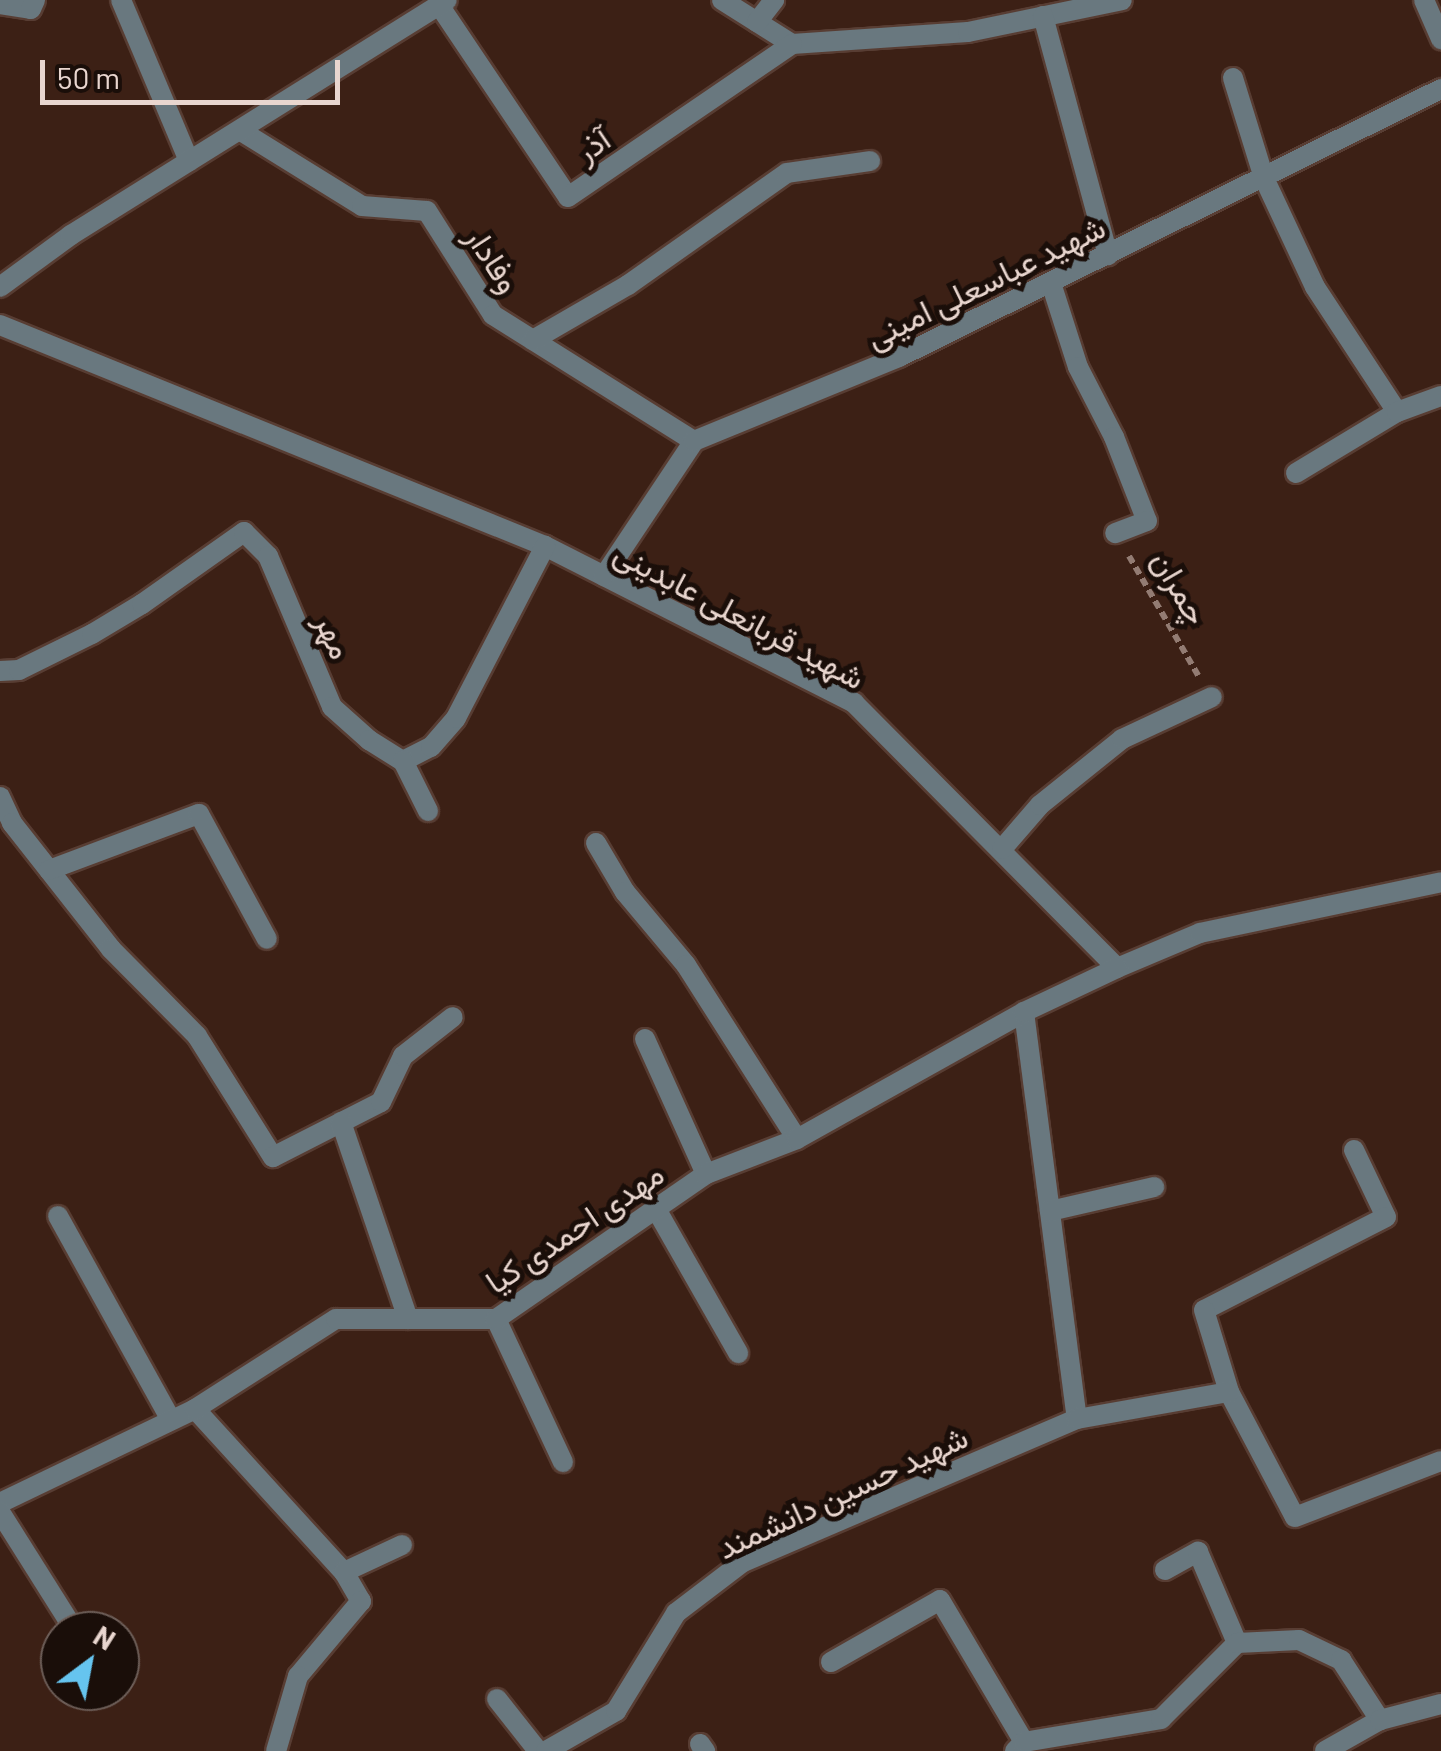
<!DOCTYPE html>
<html>
<head>
<meta charset="utf-8">
<style>
	body { margin:0 }
	#map { position:relative; width:1441px; height:1751px; overflow:hidden; background:#3c2015; font-family:Barlow,Vazirmatn,sans-serif }
	div>[style] { position:absolute }
	.path>* { height:6px; margin-top:-3px; transform-origin:0; background:repeating-linear-gradient(90deg,#937c73 0 8px,transparent 0 13px) }
	.roads { filter:drop-shadow(2px 0 #583d33) drop-shadow(-2px 0 #583d33) drop-shadow(0 2px #583d33) drop-shadow(0 -2px #583d33) }
	.minor>* { height:20px; margin:-10px; padding:0 10px; transform-origin:10px; border-radius:10px; background:#69787f }
	span { translate:-50% -50%; white-space:nowrap; text-align:center; line-height:1.15; -webkit-text-stroke:10px #1a0e09; paint-order:stroke }
	.street-label { font-size:32px; color:#e9d6cf }
	.north { position:absolute; left:40px; top:1611px; width:100px; height:100px; box-sizing:border-box; background:#1a0e09; border:2px solid #6d5e58; border-radius:50%; rotate:32deg; font-size:28px; font-weight:700; line-height:40px; text-align:center; color:#e9d6cf }
	.north::after { content:''; display:block; margin:auto; width:35px; height:45px; background:#66c4ef; clip-path:polygon(50% 0,100% 100%,50% 72%,0 100%) }
	.scale { position:absolute; left:40px; top:60px; width:300px; height:45px; box-sizing:border-box; border:5px solid #e9d6cf; border-top:0; padding-left:12px; font-size:30px; line-height:35px; white-space:nowrap; color:#e9d6cf; -webkit-text-stroke:8px #1a0e09; paint-order:stroke }
</style>
</head>
<body>
<div id="map">
	<div class="path">
		<i style="left:1129px;top:556px;width:138px;rotate:59.9deg"></i>
	</div>
	<div class="roads">
		<div class="minor">
			<i style="left:121px;top:0;width:175px;rotate:67.1deg"></i>
			<i style="left:722px;top:0;width:83px;rotate:32.2deg"></i>
			<i style="left:792px;top:44px;width:176px;rotate:-3.9deg"></i>
			<i style="left:968px;top:32px;width:157px;rotate:-11.7deg"></i>
			<i style="left:1424px;top:0;width:43px;rotate:66.4deg"></i>
			<i style="left:0;top:4px;width:31px;rotate:9deg"></i>
			<i style="left:31px;top:9px;width:10px;rotate:-66deg"></i>
			<i style="left:439px;top:5px;width:231px;rotate:56.1deg"></i>
			<i style="left:568px;top:197px;width:271px;rotate:-34.3deg"></i>
			<i style="left:1043px;top:16px;width:248px;rotate:74.8deg"></i>
			<i style="left:757px;top:22px;width:28px;rotate:-52deg"></i>
			<i style="left:1233px;top:78px;width:105px;rotate:72.8deg"></i>
			<i style="left:1264px;top:178px;width:120px;rotate:64.9deg"></i>
			<i style="left:1315px;top:287px;width:149px;rotate:56.7deg"></i>
			<i style="left:241px;top:131px;width:142px;rotate:31.8deg"></i>
			<i style="left:362px;top:206px;width:65px;rotate:4.4deg"></i>
			<i style="left:427px;top:211px;width:123px;rotate:57.6deg"></i>
			<i style="left:493px;top:315px;width:237px;rotate:32.1deg"></i>
			<i style="left:1051px;top:283px;width:88px;rotate:72.2deg"></i>
			<i style="left:1078px;top:367px;width:79px;rotate:62.8deg"></i>
			<i style="left:1114px;top:437px;width:90px;rotate:68.6deg"></i>
			<i style="left:1147px;top:521px;width:34px;rotate:159deg"></i>
			<i style="left:0;top:287px;width:88px;rotate:-36.2deg"></i>
			<i style="left:71px;top:235px;width:443px;rotate:-32deg"></i>
			<i style="left:0;top:325px;width:588px;rotate:22.07deg"></i>
			<i style="left:545px;top:546px;width:347px;rotate:26.9deg"></i>
			<i style="left:854px;top:703px;width:373px;rotate:45.2deg"></i>
			<i style="left:1117px;top:968px;width:90px;rotate:-22.9deg"></i>
			<i style="left:1200px;top:933px;width:246px;rotate:-11.9deg"></i>
			<i style="left:533px;top:340px;width:110px;rotate:-30.1deg"></i>
			<i style="left:628px;top:285px;width:194px;rotate:-35.2deg"></i>
			<i style="left:787px;top:173px;width:84px;rotate:-8.2deg"></i>
			<i style="left:1296px;top:473px;width:118px;rotate:-31.1deg"></i>
			<i style="left:1397px;top:412px;width:47px;rotate:-20deg"></i>
			<i style="left:604px;top:576px;width:162px;rotate:-56.3deg"></i>
			<i style="left:694px;top:441px;width:222px;rotate:-22.3deg"></i>
			<i style="left:899px;top:357px;width:605px;rotate:-26.31deg"></i>
			<i style="left:0;top:671px;width:19px;rotate:-3deg"></i>
			<i style="left:19px;top:670px;width:81px;rotate:-26.3deg"></i>
			<i style="left:92px;top:634px;width:58px;rotate:-31deg"></i>
			<i style="left:142px;top:604px;width:125px;rotate:-35.2deg"></i>
			<i style="left:244px;top:532px;width:34px;rotate:45deg"></i>
			<i style="left:268px;top:556px;width:164px;rotate:67deg"></i>
			<i style="left:332px;top:707px;width:50px;rotate:41.7deg"></i>
			<i style="left:369px;top:740px;width:40px;rotate:32deg"></i>
			<i style="left:403px;top:761px;width:31px;rotate:-27deg"></i>
			<i style="left:431px;top:747px;width:38px;rotate:-49deg"></i>
			<i style="left:456px;top:718px;width:194px;rotate:-62.6deg"></i>
			<i style="left:403px;top:761px;width:56px;rotate:63.4deg"></i>
			<i style="left:0;top:797px;width:29px;rotate:65deg"></i>
			<i style="left:12px;top:823px;width:160px;rotate:51.8deg"></i>
			<i style="left:111px;top:949px;width:122px;rotate:45.3deg"></i>
			<i style="left:197px;top:1036px;width:143px;rotate:57.9deg"></i>
			<i style="left:273px;top:1157px;width:121px;rotate:-27deg"></i>
			<i style="left:381px;top:1102px;width:51px;rotate:-64.4deg"></i>
			<i style="left:403px;top:1056px;width:63px;rotate:-38deg"></i>
			<i style="left:596px;top:843px;width:57px;rotate:59.4deg"></i>
			<i style="left:625px;top:892px;width:95px;rotate:50.1deg"></i>
			<i style="left:686px;top:965px;width:206px;rotate:57.5deg"></i>
			<i style="left:1002px;top:849px;width:58px;rotate:-49.2deg"></i>
			<i style="left:1040px;top:805px;width:105px;rotate:-38.8deg"></i>
			<i style="left:1122px;top:739px;width:99px;rotate:-25deg"></i>
			<i style="left:49px;top:870px;width:160px;rotate:-20.5deg"></i>
			<i style="left:199px;top:814px;width:142px;rotate:61.5deg"></i>
			<i style="left:1024px;top:1012px;width:410px;rotate:82.6deg"></i>
			<i style="left:645px;top:1039px;width:148px;rotate:65.7deg"></i>
			<i style="left:341px;top:1122px;width:208px;rotate:71.2deg"></i>
			<i style="left:1354px;top:1150px;width:74px;rotate:64.5deg"></i>
			<i style="left:1386px;top:1217px;width:204px;rotate:152.9deg"></i>
			<i style="left:1204px;top:1310px;width:86px;rotate:73deg"></i>
			<i style="left:1229px;top:1392px;width:141px;rotate:62.2deg"></i>
			<i style="left:1295px;top:1517px;width:156px;rotate:-21deg"></i>
			<i style="left:656px;top:1209px;width:166px;rotate:60.3deg"></i>
			<i style="left:1050px;top:1211px;width:107px;rotate:-13deg"></i>
			<i style="left:58px;top:1216px;width:233px;rotate:61deg"></i>
			<i style="left:496px;top:1319px;width:158px;rotate:64.9deg"></i>
			<i style="left:195px;top:1409px;width:221px;rotate:47.6deg"></i>
			<i style="left:344px;top:1572px;width:34px;rotate:60deg"></i>
			<i style="left:361px;top:1601px;width:98px;rotate:130deg"></i>
			<i style="left:298px;top:1676px;width:78px;rotate:106.3deg"></i>
			<i style="left:0;top:1503px;width:216px;rotate:-25.7deg"></i>
			<i style="left:195px;top:1409px;width:167px;rotate:-32.6deg"></i>
			<i style="left:336px;top:1319px;width:160px"></i>
			<i style="left:496px;top:1319px;width:255px;rotate:-34.6deg"></i>
			<i style="left:706px;top:1174px;width:97px;rotate:-21deg"></i>
			<i style="left:797px;top:1139px;width:260px;rotate:-29.2deg"></i>
			<i style="left:1024px;top:1012px;width:103px;rotate:-25.3deg"></i>
			<i style="left:0;top:1512px;width:141px;rotate:57.8deg"></i>
			<i style="left:1165px;top:1570px;width:38px;rotate:-29deg"></i>
			<i style="left:1198px;top:1552px;width:99px;rotate:66.8deg"></i>
			<i style="left:344px;top:1572px;width:64px;rotate:-25deg"></i>
			<i style="left:831px;top:1662px;width:125px;rotate:-29.6deg"></i>
			<i style="left:940px;top:1600px;width:165px;rotate:59.4deg"></i>
			<i style="left:497px;top:1699px;width:66px;rotate:51.7deg"></i>
			<i style="left:700px;top:1744px;width:9px;rotate:54deg"></i>
			<i style="left:546px;top:1751px;width:81px;rotate:-29.7deg"></i>
			<i style="left:616px;top:1711px;width:115px;rotate:-58.5deg"></i>
			<i style="left:676px;top:1613px;width:84px;rotate:-37.3deg"></i>
			<i style="left:743px;top:1562px;width:363px;rotate:-23.2deg"></i>
			<i style="left:1077px;top:1419px;width:154px;rotate:-10.1deg"></i>
			<i style="left:1015px;top:1751px;width:13px;rotate:-45deg"></i>
			<i style="left:1024px;top:1742px;width:139px;rotate:-9.5deg"></i>
			<i style="left:1161px;top:1719px;width:107px;rotate:-45deg"></i>
			<i style="left:1237px;top:1643px;width:62px;rotate:-2.8deg"></i>
			<i style="left:1299px;top:1640px;width:47px;rotate:25.5deg"></i>
			<i style="left:1341px;top:1660px;width:72px;rotate:57deg"></i>
			<i style="left:1325px;top:1751px;width:63px;rotate:-29.4deg"></i>
			<i style="left:1380px;top:1720px;width:63px;rotate:-14.7deg"></i>
		</div>
	</div>
	<div class="street-label">
		<span style="left:592px;top:144px;rotate:-34deg">آذر</span>
		<span style="left:494px;top:259px;rotate:57deg">وفادار</span>
		<span style="left:985px;top:281px;rotate:-26deg">شهید عباسعلی امینی</span>
		<span style="left:1181px;top:587px;rotate:60deg">چمران</span>
		<span style="left:740px;top:614px;rotate:28deg">شهید قربانعلی عابدینی</span>
		<span style="left:335px;top:636px;rotate:67deg">مهر</span>
		<span style="left:574px;top:1227px;rotate:-34deg">مهدی احمدی کیا</span>
		<span style="left:842px;top:1491px;rotate:-25deg">شهید حسین دانشمند</span>
	</div>
	<div class="north">N</div>
	<div class="scale">50 m</div>
</div>
</body>
</html>
